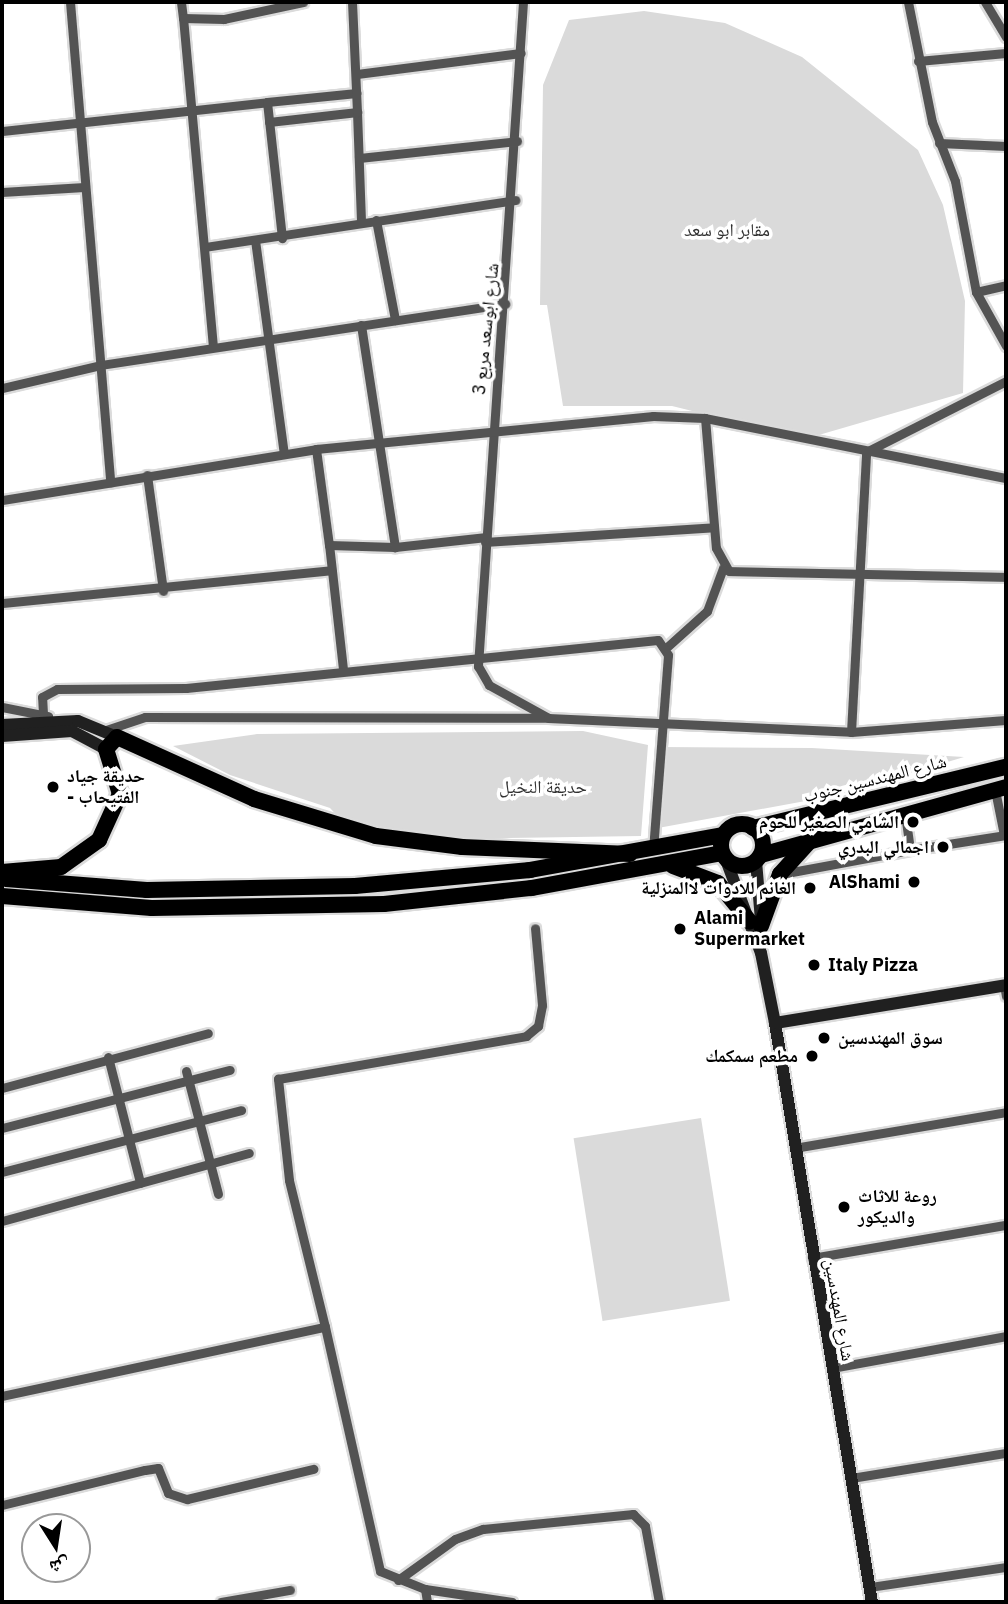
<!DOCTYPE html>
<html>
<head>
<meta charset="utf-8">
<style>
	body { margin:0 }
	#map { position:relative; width:1008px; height:1604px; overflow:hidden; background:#fff; font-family:"IBM Plex Sans","Noto Naskh Arabic",sans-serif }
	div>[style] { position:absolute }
	.green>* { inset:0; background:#dadada; transform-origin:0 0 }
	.roads { filter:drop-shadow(2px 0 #dbdbdb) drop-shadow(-2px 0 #dbdbdb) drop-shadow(0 2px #dbdbdb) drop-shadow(0 -2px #dbdbdb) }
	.street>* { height:9px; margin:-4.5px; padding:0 4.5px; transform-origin:4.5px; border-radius:4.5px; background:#535353 }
	.secondary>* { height:12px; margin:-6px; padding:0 6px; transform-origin:6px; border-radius:6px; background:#202020 }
	.highway>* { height:16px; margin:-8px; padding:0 8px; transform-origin:8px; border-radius:8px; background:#000 }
	.highway>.ring { margin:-8px; padding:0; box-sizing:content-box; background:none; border:16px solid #000; border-radius:50% }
	.dots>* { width:19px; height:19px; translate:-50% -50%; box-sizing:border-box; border:4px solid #fff; border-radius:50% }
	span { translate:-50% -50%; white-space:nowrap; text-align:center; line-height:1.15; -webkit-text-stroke:7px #fff; paint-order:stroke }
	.park-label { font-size:18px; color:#313131 }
	.street-label { font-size:18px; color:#000 }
	.poi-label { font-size:18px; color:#000; font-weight:700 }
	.left { translate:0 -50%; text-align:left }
	.right { translate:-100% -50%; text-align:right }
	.frame { position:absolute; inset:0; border:4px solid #000; pointer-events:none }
	.north { position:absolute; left:21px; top:1513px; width:70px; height:70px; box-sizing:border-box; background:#fff; border:2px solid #999; border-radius:50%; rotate:168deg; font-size:19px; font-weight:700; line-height:28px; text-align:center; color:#000 }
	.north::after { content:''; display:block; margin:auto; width:24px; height:32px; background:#000; clip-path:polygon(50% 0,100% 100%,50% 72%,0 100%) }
</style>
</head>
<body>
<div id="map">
	<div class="green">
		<i style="clip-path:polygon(644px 11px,725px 23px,802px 57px,918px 150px,943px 205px,965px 301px,963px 393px,805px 439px,672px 406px,563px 406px,547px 305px,540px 305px,543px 85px,569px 20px)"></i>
		<i style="clip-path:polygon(583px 731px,648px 745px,641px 836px,453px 839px,344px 823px,330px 808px,230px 775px,173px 746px,257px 734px)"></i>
		<i style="clip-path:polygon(662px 747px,812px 748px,964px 757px,838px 795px,658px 828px)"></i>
		<i style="left:701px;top:1118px;width:185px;height:129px;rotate:81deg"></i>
	</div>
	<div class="roads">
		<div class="street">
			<i style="left:70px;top:2px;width:482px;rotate:85.2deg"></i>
			<i style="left:181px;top:2px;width:16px;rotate:83deg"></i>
			<i style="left:523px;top:2px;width:666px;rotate:93.88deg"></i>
			<i style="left:478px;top:666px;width:22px;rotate:60deg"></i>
			<i style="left:489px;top:685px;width:66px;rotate:28.9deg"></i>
			<i style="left:908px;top:2px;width:122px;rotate:78.7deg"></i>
			<i style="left:932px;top:122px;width:63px;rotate:68.7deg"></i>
			<i style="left:955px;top:181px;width:113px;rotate:79.3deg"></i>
			<i style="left:976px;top:292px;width:62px;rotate:60.9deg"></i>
			<i style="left:985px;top:2px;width:41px;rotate:59deg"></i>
			<i style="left:918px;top:61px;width:88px;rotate:-5.2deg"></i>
			<i style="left:357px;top:74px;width:165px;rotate:-7.3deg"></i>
			<i style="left:267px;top:102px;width:90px;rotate:-5.7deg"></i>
			<i style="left:357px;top:112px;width:110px;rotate:87.9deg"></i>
			<i style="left:269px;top:122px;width:89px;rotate:-6.5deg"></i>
			<i style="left:357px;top:112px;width:110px;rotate:-92.6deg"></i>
			<i style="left:2px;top:131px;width:267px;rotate:-6.2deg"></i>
			<i style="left:267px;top:102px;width:137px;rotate:83.7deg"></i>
			<i style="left:939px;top:143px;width:67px;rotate:2.6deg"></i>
			<i style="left:359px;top:158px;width:159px;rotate:-6.1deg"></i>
			<i style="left:2px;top:192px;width:82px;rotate:-3.5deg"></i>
			<i style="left:376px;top:220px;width:102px;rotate:79.2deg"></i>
			<i style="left:255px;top:240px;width:216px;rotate:82.3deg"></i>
			<i style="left:205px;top:247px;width:314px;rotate:-8.6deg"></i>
			<i style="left:976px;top:292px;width:31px;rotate:-13deg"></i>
			<i style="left:361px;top:325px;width:225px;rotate:81.3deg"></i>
			<i style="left:213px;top:347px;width:330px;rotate:-95.2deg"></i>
			<i style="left:183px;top:18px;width:41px;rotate:1.4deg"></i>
			<i style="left:224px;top:19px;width:81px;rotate:-12.1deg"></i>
			<i style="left:2px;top:388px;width:102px;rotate:-13.1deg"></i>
			<i style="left:101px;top:365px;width:409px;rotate:-8.6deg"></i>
			<i style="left:705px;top:418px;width:130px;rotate:85.2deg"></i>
			<i style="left:716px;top:548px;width:26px;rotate:61deg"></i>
			<i style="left:729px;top:571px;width:277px;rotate:1.2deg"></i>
			<i style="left:316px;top:449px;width:97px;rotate:82.3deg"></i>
			<i style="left:147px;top:475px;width:117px;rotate:82.1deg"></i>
			<i style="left:2px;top:500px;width:318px;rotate:-9.2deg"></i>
			<i style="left:316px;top:449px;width:339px;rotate:-5.6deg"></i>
			<i style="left:653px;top:416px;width:52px;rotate:2.2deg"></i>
			<i style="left:705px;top:418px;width:307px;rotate:11.3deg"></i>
			<i style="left:485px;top:542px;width:229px;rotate:-3.7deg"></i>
			<i style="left:2px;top:603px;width:331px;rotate:-5.7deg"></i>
			<i style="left:667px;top:647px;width:54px;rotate:-42deg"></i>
			<i style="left:707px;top:611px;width:46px;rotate:-69.6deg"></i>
			<i style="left:343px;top:669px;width:125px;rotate:-96.4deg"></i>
			<i style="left:329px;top:545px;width:66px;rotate:1.7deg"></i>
			<i style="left:395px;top:547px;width:92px;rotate:-6.3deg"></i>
			<i style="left:2px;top:707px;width:47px;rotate:11.1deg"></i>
			<i style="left:43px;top:714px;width:17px;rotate:-93deg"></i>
			<i style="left:42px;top:697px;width:17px;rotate:-28deg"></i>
			<i style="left:57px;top:689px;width:129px;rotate:-0.4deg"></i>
			<i style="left:186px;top:688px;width:474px;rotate:-5.8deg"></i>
			<i style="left:658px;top:640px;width:18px;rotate:56deg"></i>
			<i style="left:668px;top:655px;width:195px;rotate:94.4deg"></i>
			<i style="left:106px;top:730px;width:41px;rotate:-18.4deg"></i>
			<i style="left:145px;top:717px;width:403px;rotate:0.1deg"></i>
			<i style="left:548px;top:718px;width:303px;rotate:2.6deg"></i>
			<i style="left:851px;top:732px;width:155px;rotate:-4.4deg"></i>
			<i style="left:851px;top:732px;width:280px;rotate:-86.9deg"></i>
			<i style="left:866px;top:452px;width:157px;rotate:-26.9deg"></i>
			<i style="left:995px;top:790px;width:46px;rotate:78.7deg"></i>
			<i style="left:905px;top:814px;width:36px;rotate:82deg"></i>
			<i style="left:910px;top:850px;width:97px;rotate:-8.9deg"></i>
			<i style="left:781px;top:874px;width:131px;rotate:-10.5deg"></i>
			<i style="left:1004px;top:985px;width:11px;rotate:80deg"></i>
			<i style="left:108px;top:1057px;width:130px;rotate:75.7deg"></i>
			<i style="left:186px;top:1071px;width:127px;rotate:75.4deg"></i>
			<i style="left:2px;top:1088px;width:213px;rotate:-14.9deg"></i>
			<i style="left:2px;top:1128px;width:235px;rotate:-14.3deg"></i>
			<i style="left:794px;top:1148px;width:215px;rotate:-9.6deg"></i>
			<i style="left:2px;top:1172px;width:247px;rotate:-14.5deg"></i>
			<i style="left:2px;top:1221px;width:256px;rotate:-15.4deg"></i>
			<i style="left:812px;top:1258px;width:197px;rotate:-9.7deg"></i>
			<i style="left:325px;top:1327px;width:151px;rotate:-103.8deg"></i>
			<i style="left:289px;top:1180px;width:102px;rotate:-96.2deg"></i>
			<i style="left:278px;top:1079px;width:252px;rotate:-9.8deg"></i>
			<i style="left:526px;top:1036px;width:16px;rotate:-40deg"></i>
			<i style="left:538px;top:1026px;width:21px;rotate:-79deg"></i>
			<i style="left:542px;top:1005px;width:77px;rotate:-95.2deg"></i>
			<i style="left:832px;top:1368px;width:177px;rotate:-10.4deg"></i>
			<i style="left:2px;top:1396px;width:330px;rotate:-12.1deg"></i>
			<i style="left:325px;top:1327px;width:250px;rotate:77.3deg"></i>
			<i style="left:380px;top:1571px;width:48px;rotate:21.8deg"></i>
			<i style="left:425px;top:1589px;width:88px;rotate:8.5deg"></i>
			<i style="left:851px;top:1478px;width:157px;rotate:-9.2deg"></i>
			<i style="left:2px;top:1505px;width:147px;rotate:-13.8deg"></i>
			<i style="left:145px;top:1470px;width:13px;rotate:-9deg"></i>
			<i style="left:158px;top:1468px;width:27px;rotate:68deg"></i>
			<i style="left:168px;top:1493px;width:20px;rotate:18deg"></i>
			<i style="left:187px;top:1499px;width:130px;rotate:-13.4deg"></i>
			<i style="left:398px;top:1580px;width:70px;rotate:-35.7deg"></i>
			<i style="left:455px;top:1539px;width:30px;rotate:-20deg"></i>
			<i style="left:483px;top:1529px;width:151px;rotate:-5.7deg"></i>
			<i style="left:633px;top:1514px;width:17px;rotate:45deg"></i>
			<i style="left:645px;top:1526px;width:77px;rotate:79.6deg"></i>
			<i style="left:870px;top:1587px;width:137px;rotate:-8.4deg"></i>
			<i style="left:425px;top:1589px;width:13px;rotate:81deg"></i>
			<i style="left:221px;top:1602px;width:70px;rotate:-9.9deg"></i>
		</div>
		<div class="secondary">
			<i style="left:2px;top:725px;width:76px;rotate:-3deg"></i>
			<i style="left:78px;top:721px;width:42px;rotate:22.3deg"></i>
			<i style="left:2px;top:736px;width:70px;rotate:-4.1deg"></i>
			<i style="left:72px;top:731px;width:38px;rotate:28deg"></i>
			<i style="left:726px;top:860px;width:99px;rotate:69.4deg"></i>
			<i style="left:761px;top:953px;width:71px;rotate:78.7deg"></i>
			<i style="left:775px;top:1023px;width:587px;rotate:80.49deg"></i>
			<i style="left:756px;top:861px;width:60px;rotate:85.2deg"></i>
			<i style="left:775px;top:1023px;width:234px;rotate:-9.3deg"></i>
		</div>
		<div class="highway">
			<i class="ring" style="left:721px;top:824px;width:26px;height:26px"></i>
			<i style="left:753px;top:828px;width:260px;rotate:-13.6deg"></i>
			<i style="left:761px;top:855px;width:254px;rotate:-15.5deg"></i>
			<i style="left:673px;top:866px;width:48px;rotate:20.7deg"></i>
			<i style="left:718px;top:883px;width:50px;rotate:50.6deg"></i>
			<i style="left:2px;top:872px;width:59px;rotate:-4.8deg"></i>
			<i style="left:61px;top:867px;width:47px;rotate:-35.4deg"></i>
			<i style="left:99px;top:840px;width:51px;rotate:-65.5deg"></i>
			<i style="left:120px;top:794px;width:47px;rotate:-107.3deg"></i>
			<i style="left:106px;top:749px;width:16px;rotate:-47deg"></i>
			<i style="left:117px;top:737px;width:150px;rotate:24.3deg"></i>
			<i style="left:254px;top:799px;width:127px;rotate:16.9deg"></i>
			<i style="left:376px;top:836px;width:87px;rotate:7.3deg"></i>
			<i style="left:462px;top:847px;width:168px;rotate:2.4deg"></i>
			<i style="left:6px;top:879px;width:141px;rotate:4.5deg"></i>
			<i style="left:147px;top:890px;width:208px;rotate:-1.1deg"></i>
			<i style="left:355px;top:886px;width:176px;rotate:-5.2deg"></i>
			<i style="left:530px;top:870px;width:196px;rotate:-10.3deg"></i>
			<i style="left:2px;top:896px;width:150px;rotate:4.6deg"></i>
			<i style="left:152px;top:908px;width:232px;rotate:-1deg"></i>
			<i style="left:384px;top:904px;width:149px;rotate:-6.2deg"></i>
			<i style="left:532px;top:888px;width:193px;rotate:-10.4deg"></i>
			<i style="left:761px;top:926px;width:55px;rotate:-69.9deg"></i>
			<i style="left:780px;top:874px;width:43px;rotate:-47.8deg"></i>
		</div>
	</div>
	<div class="dots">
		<i style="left:53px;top:787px;background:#000"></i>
		<i style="left:913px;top:822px;background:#000"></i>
		<i style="left:943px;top:847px;background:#000"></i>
		<i style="left:914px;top:882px;background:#000"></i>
		<i style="left:810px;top:888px;background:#000"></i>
		<i style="left:680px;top:929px;background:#000"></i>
		<i style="left:814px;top:965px;background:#000"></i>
		<i style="left:824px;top:1038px;background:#000"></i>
		<i style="left:812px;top:1056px;background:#000"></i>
		<i style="left:844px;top:1207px;background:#000"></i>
	</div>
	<div class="park-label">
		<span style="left:727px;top:230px">مقابر ابو سعد</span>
		<span style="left:543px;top:787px">حديقة النخيل</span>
	</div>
	<div class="street-label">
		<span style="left:486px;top:329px;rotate:-84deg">شارع ابوسعد مربع 3</span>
		<span style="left:875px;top:779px;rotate:-14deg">شارع المهندسين جنوب</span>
		<span style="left:839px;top:1310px;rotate:80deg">شارع المهندسين</span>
	</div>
	<div class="poi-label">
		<span class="left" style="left:67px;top:787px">حديقة جياد<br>- الفتيحاب</span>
		<span class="right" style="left:899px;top:822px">الشامي الصغير للحوم</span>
		<span class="right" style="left:929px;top:847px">اجمالي البدري</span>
		<span class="right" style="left:900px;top:882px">AlShami</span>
		<span class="right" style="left:796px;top:888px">الغانم للادوات لاالمنزلية</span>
		<span class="left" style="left:694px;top:929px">Alami<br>Supermarket</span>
		<span class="left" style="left:828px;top:965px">Italy Pizza</span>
		<span class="left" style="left:838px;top:1038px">سوق المهندسين</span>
		<span class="right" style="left:798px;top:1056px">مطعم سمكمك</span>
		<span class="left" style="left:858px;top:1207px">روعة للاثاث<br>والديكور</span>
	</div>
	<div class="frame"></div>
	<div class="north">ش</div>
</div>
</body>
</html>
